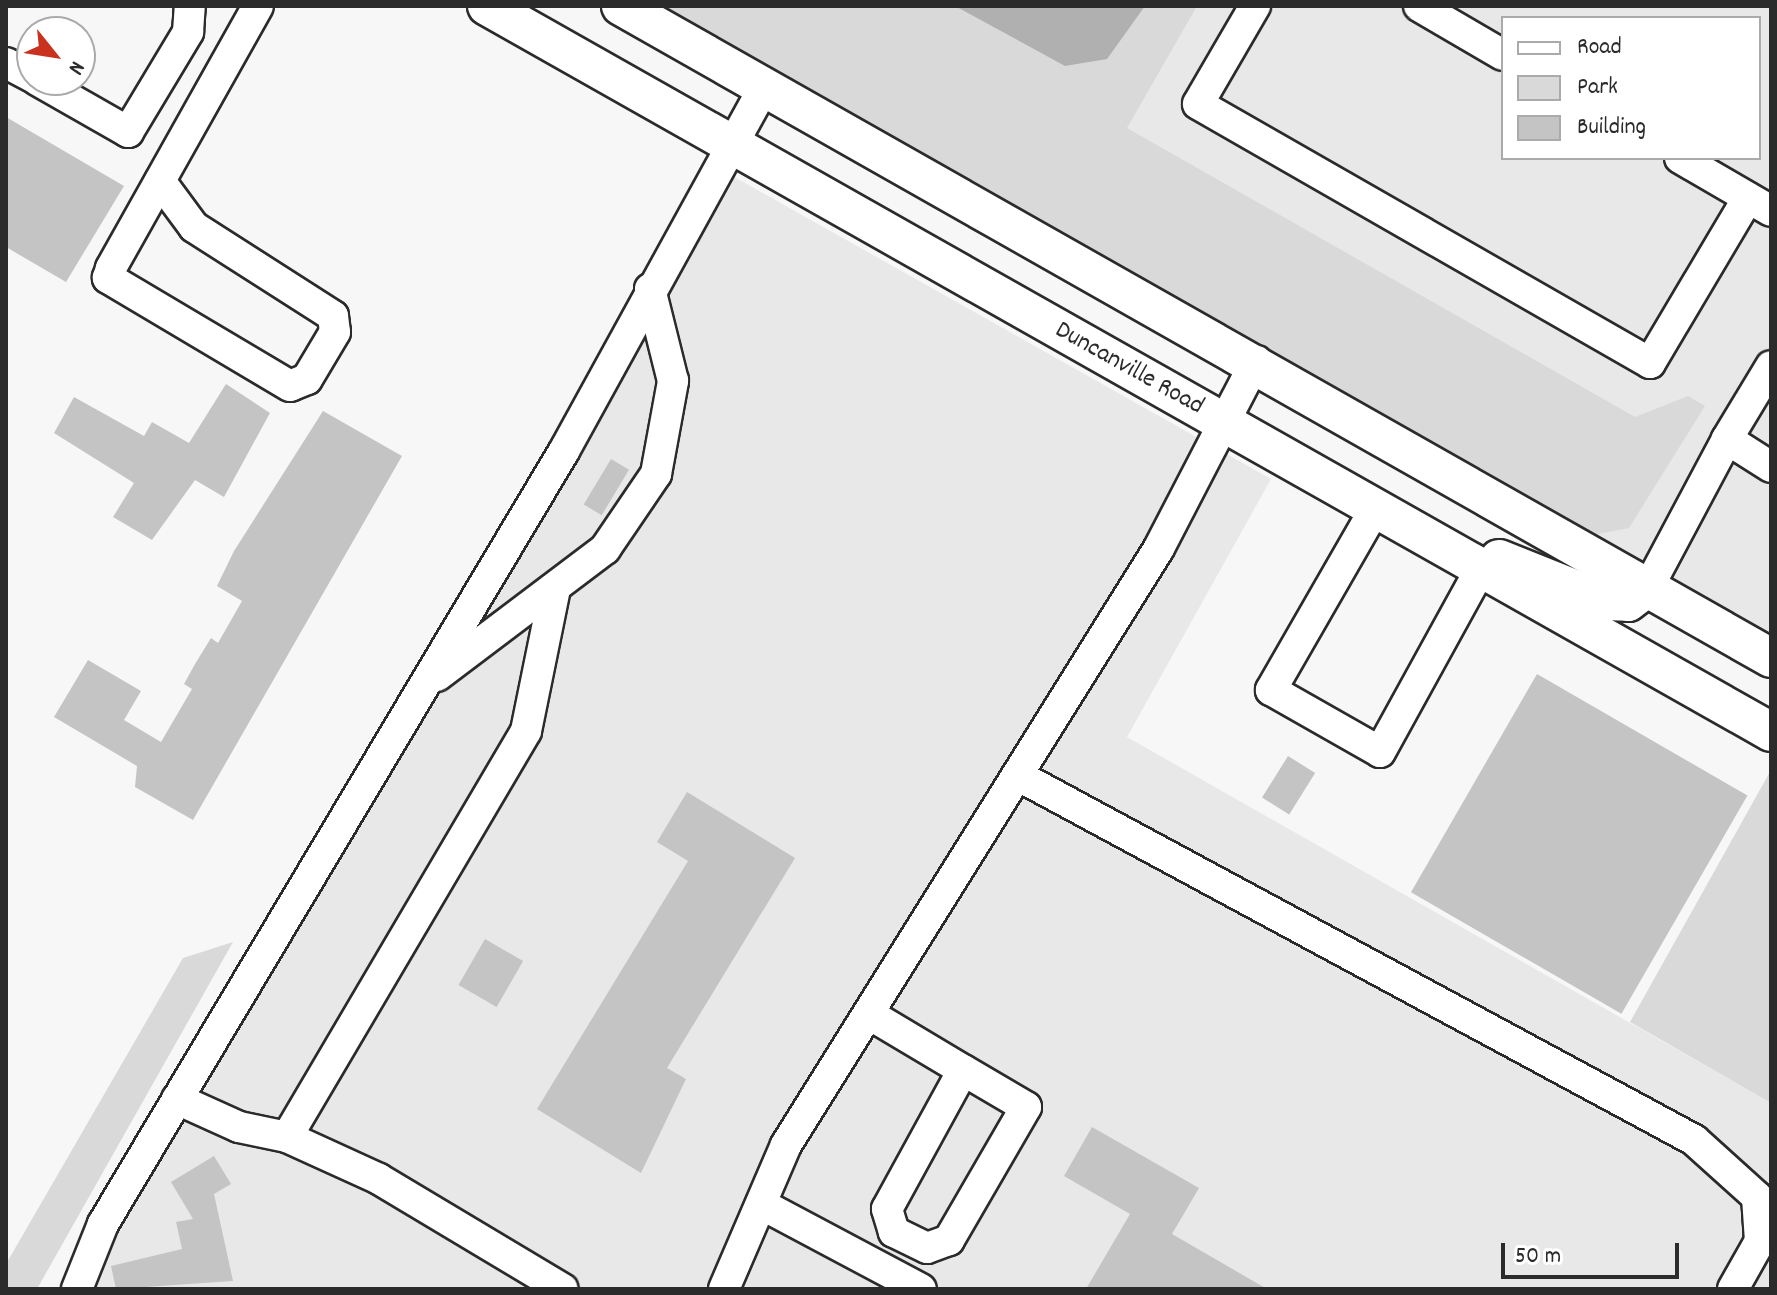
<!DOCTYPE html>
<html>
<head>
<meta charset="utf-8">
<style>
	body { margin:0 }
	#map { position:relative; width:1777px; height:1295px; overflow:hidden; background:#f7f7f7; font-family:Dekko,sans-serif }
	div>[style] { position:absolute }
	.built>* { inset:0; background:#e8e8e8 }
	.green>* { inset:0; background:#d9d9d9 }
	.water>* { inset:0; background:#b0b0b0 }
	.building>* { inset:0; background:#c4c4c4; transform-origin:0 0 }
	.roads { filter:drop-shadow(2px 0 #2b2b2b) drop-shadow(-2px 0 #2b2b2b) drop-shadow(0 2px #2b2b2b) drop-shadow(0 -2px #2b2b2b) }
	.minor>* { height:30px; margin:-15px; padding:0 15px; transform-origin:15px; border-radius:15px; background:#fff }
	.major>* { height:38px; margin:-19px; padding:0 19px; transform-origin:19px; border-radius:19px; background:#fff }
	span { translate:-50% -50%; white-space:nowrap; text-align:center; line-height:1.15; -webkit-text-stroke:7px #fff; paint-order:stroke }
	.street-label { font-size:26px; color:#2b2b2b }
	.frame { position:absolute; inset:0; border:8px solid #2b2b2b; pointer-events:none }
	.legend { position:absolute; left:1501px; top:16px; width:260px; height:144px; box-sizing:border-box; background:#fff; border:2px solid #aaa; margin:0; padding:10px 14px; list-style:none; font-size:24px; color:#2b2b2b }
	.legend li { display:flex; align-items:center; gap:16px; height:40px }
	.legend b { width:40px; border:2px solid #aaa }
	.north { position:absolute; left:16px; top:16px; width:80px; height:80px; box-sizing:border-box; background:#fff; border:2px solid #aaa; border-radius:50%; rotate:120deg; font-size:22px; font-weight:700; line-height:32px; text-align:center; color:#2b2b2b }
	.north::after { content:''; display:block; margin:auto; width:28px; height:36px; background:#c8321e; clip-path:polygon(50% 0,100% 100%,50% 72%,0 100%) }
	.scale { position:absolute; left:1501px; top:1243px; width:178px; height:36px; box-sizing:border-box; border:4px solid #2b2b2b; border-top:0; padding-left:10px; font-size:24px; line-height:28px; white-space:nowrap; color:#2b2b2b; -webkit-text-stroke:6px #fff; paint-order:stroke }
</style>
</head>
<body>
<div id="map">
	<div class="built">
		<i style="clip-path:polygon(evenodd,848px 6px,1771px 6px,1771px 639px,802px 84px,848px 6px,1503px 18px,1759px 18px,1759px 158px,1503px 158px,1503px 18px)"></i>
		<i style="clip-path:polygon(722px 170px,1271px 479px,1127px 737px,1771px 1103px,1771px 1289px,86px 1289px)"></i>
	</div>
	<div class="green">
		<i style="clip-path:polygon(655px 6px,1197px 6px,1127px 128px,1635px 417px,1688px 396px,1705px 406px,1629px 528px,1587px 536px)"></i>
		<i style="clip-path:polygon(1771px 770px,1771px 1103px,1630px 1022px)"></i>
		<i style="clip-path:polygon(233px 942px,37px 1289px,6px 1289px,6px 1264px,183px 958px)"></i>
	</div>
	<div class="water">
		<i style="clip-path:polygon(955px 6px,1145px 6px,1107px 59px,1065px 66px)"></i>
	</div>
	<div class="building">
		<i style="clip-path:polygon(6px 117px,124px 186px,66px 282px,6px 247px)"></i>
		<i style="clip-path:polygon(226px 384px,270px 413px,224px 497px,195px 480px,152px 540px,113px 517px,134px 483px,54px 433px,74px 397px,144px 436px,152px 422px,189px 443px)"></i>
		<i style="clip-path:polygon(323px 411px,402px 456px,193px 820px,135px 787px,137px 766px,54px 717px,88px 660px,141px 691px,124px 720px,161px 742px,192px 689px,184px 684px,195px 664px,211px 638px,218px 643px,242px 601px,217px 586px,234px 551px)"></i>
		<i style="left:611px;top:459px;width:21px;height:53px;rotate:31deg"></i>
		<i style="left:1537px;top:674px;width:243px;height:252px;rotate:30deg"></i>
		<i style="left:1288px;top:756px;width:32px;height:49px;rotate:32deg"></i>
		<i style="clip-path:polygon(687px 792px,795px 858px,667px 1068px,686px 1079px,641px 1173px,537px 1109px,688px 861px,657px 842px)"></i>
		<i style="left:485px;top:939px;width:44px;height:53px;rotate:30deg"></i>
		<i style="clip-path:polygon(1092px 1127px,1199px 1188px,1172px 1234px,1267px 1289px,1086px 1289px,1130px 1214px,1064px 1176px)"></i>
		<i style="clip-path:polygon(214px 1156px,231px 1184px,214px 1194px,233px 1281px,116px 1289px,111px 1266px,182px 1249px,176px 1222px,193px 1219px,171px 1182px)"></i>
	</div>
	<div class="roads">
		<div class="minor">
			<i style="left:1255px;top:6px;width:113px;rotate:120.2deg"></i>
			<i style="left:1198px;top:104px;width:521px;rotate:29.81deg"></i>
			<i style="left:1650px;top:363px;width:192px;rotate:-59.3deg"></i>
			<i style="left:1419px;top:6px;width:97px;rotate:30.3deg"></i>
			<i style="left:6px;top:63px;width:30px;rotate:28deg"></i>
			<i style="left:37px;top:80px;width:105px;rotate:29.7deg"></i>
			<i style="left:128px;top:132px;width:117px;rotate:-59deg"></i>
			<i style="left:188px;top:32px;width:26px;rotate:-86deg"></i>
			<i style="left:1680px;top:158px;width:105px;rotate:30.2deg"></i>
			<i style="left:160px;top:181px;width:57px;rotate:53.5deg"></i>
			<i style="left:194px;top:227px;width:165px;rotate:32.6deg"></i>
			<i style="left:333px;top:316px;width:16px;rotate:83deg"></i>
			<i style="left:335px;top:332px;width:55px;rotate:120.8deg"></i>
			<i style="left:307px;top:379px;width:18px;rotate:158deg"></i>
			<i style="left:290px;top:386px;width:212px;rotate:-149.3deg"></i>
			<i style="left:108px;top:278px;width:10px;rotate:-73deg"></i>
			<i style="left:111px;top:268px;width:300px;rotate:-60.7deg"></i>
			<i style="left:1727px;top:439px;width:85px;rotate:-58.9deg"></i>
			<i style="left:1375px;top:509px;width:209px;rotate:119.9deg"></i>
			<i style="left:1271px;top:690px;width:125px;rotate:29.6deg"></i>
			<i style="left:1380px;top:752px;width:210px;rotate:-61.2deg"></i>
			<i style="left:1649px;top:586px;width:166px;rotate:-62deg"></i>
			<i style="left:1727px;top:439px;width:52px;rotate:32.5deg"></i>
			<i style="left:437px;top:676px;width:211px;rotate:-37.1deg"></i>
			<i style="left:605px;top:549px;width:91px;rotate:-55.8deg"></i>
			<i style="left:656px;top:474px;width:95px;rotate:-79.6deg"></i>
			<i style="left:673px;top:381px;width:95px;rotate:-104deg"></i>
			<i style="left:1017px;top:775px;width:769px;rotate:28.33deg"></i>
			<i style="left:1694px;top:1140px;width:85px;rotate:42.1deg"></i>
			<i style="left:1757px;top:1197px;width:44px;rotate:86.1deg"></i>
			<i style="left:1760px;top:1241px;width:55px;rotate:119.4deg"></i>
			<i style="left:869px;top:1014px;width:109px;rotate:30.8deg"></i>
			<i style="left:963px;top:1070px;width:73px;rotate:30.4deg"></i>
			<i style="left:1026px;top:1107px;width:154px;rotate:120.1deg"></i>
			<i style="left:949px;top:1240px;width:23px;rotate:160deg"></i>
			<i style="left:927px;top:1248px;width:37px;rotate:-154deg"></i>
			<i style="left:894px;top:1232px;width:24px;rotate:-107deg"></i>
			<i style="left:887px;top:1209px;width:158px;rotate:-61.3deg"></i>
			<i style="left:177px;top:1099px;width:68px;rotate:24.3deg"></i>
			<i style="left:239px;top:1127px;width:49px;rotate:11.8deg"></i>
			<i style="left:287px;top:1137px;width:471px;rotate:-59.5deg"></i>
			<i style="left:526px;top:731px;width:146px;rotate:-78.5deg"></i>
			<i style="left:287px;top:1137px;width:101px;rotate:24.5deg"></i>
			<i style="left:379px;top:1179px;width:214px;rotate:30.9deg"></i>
			<i style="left:761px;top:1204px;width:181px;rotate:28deg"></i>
			<i style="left:77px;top:1289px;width:70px;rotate:-68.2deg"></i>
			<i style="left:103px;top:1224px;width:900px;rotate:-59.19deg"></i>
			<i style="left:564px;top:451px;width:417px;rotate:-61.2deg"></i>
			<i style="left:724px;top:1289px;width:157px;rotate:-66.7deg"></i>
			<i style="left:786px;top:1145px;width:704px;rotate:-58deg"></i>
			<i style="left:1159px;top:548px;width:211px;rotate:-62.6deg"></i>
		</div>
		<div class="major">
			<i style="left:487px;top:6px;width:1475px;rotate:29.48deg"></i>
			<i style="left:621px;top:6px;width:1322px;rotate:29.55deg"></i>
			<i style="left:1499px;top:559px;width:113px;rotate:21.8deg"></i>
			<i style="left:1604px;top:601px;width:24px;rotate:2deg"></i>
			<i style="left:1628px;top:602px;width:26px;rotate:-37deg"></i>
		</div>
	</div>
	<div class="street-label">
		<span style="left:1129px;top:369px;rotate:29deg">Duncanville Road</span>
	</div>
	<div class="frame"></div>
	<ul class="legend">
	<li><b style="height:10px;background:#fff"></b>Road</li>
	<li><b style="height:22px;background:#d9d9d9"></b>Park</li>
	<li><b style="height:22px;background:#c4c4c4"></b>Building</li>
	</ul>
	<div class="north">N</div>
	<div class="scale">50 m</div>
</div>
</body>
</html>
